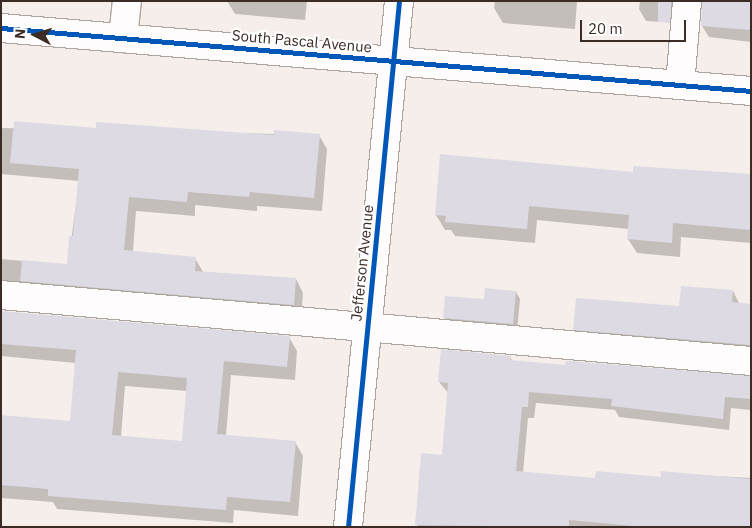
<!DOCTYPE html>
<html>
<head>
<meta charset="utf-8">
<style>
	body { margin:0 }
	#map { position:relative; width:752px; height:528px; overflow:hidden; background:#f6eeea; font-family:"IBM Plex Sans",sans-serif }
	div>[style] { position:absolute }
	.shadow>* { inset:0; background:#0003 }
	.building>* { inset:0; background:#dddae4; transform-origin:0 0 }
	.roads { filter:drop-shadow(1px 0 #ada49e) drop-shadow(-1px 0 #ada49e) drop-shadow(0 1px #ada49e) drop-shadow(0 -1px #ada49e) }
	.minor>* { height:28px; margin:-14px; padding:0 14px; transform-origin:14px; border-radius:14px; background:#fefcfc }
	.cycleway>* { height:5px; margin:-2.5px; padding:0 2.5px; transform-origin:2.5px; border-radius:2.5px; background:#0057b8 }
	span { translate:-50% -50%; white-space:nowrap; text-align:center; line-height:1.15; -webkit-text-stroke:4.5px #fff; paint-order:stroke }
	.street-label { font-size:15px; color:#3b2d25 }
	.frame { position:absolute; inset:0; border:2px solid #3b2d25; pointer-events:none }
	.north { position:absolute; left:10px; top:10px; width:50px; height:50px; -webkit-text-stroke:4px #fff; paint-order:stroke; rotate:275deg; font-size:14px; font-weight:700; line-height:20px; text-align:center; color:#3b2d25 }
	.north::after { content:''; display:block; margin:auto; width:18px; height:22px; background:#3b2d25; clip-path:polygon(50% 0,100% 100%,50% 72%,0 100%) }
	.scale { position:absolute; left:580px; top:20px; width:106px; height:22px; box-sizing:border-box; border:2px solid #3b2d25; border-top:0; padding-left:6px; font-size:15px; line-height:18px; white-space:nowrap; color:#3b2d25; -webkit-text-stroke:4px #fff; paint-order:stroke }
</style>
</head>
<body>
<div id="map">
	<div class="shadow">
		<i style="clip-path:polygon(227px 1px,307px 1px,305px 20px,235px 14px)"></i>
		<i style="clip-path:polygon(495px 1px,577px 1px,575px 29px,503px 23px,494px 8px)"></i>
		<i style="clip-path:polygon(640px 1px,686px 1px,677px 23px,646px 21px,639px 9px)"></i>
		<i style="clip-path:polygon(751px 1px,751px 42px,709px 37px,702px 26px)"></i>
		<i style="clip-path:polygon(1px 128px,319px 135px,327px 149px,322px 211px,257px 206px,257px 211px,195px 205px,195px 216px,136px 211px,133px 252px,195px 258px,203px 272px,296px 279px,303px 293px,301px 318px,1px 295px,1px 259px,68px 265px,79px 181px,1px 174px)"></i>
		<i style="clip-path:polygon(634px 173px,751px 174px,751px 243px,681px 237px,680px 257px,637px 253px,628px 239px,629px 229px,537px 220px,535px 243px,455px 236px,451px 230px,445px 230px,436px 215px)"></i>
		<i style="clip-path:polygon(733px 291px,739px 303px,751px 305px,751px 356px,581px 341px,574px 329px,680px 307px)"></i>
		<i style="clip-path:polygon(516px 292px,520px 299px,517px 332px,449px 326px,445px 318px,485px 300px)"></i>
		<i style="clip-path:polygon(evenodd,1px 312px,289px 337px,297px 351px,295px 380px,231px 375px,226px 436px,295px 442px,303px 456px,298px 516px,234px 510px,233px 523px,57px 509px,53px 502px,1px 498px,1px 416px,71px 422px,76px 363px,1px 356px,1px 312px,125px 386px,187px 391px,183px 443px,121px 437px,125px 386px)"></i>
		<i style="clip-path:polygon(510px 357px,513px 362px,751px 378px,751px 410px,731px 408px,729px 430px,619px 417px,615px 410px,536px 403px,534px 418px,528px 418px,523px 473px,596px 480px,662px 478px,662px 473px,751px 478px,751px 527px,417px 527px,443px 456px,449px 394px,439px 382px)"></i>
	</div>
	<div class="building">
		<i style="left:658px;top:1px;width:13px;height:21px"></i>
		<i style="clip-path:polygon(702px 1px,751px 1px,751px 30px,701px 26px)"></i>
		<i style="clip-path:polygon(14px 121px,96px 128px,96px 122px,274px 135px,274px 130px,320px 134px,314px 198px,250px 192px,249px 197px,188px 192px,187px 202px,129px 197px,124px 250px,196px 257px,195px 271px,296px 278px,294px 305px,20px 281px,22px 260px,67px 264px,69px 236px,73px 236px,79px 169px,10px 163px)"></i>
		<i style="clip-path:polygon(440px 154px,633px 172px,633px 166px,751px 174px,751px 230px,673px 223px,672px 243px,627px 239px,629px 215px,529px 206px,527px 229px,445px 222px,446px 216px,435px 215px)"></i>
		<i style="clip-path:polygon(681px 286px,733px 290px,732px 302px,751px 304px,751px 345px,573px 330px,576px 298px,679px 306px)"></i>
		<i style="clip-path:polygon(485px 288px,516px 291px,513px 324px,443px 318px,445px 296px,484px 299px)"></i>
		<i style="clip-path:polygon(evenodd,1px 311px,290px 336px,287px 367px,224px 361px,217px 434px,296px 441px,290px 502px,227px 497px,226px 510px,48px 496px,48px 489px,1px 485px,1px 415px,70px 421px,76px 350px,1px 344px,1px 311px,118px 372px,187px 378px,182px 441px,112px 435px,118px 372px)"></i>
		<i style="clip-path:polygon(441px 349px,511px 356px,510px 360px,565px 365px,566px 361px,570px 361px,751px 376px,751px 399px,725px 397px,723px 419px,611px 406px,612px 399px,529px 392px,528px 407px,522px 407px,516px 471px,595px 478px,596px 471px,661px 477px,661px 471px,751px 479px,751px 527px,644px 527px,569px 520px,569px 527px,415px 525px,421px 453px,442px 455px,448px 383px,438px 382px)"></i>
	</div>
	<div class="roads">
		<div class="minor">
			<i style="left:1px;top:28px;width:753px;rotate:4.8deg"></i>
			<i style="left:123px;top:38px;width:37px;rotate:-84deg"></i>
			<i style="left:680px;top:85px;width:84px;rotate:-85.2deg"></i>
			<i style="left:1px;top:295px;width:753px;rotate:5.03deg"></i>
			<i style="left:348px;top:527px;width:528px;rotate:-84.46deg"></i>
		</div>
	</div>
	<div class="cycleway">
		<i style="left:1px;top:28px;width:753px;rotate:4.8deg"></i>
		<i style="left:348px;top:527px;width:528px;rotate:-84.46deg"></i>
	</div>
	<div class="street-label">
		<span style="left:302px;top:41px;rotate:5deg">South Pascal Avenue</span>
		<span style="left:362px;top:263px;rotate:-84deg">Jefferson Avenue</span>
	</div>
	<div class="frame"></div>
	<div class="north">N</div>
	<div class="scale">20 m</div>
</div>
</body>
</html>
